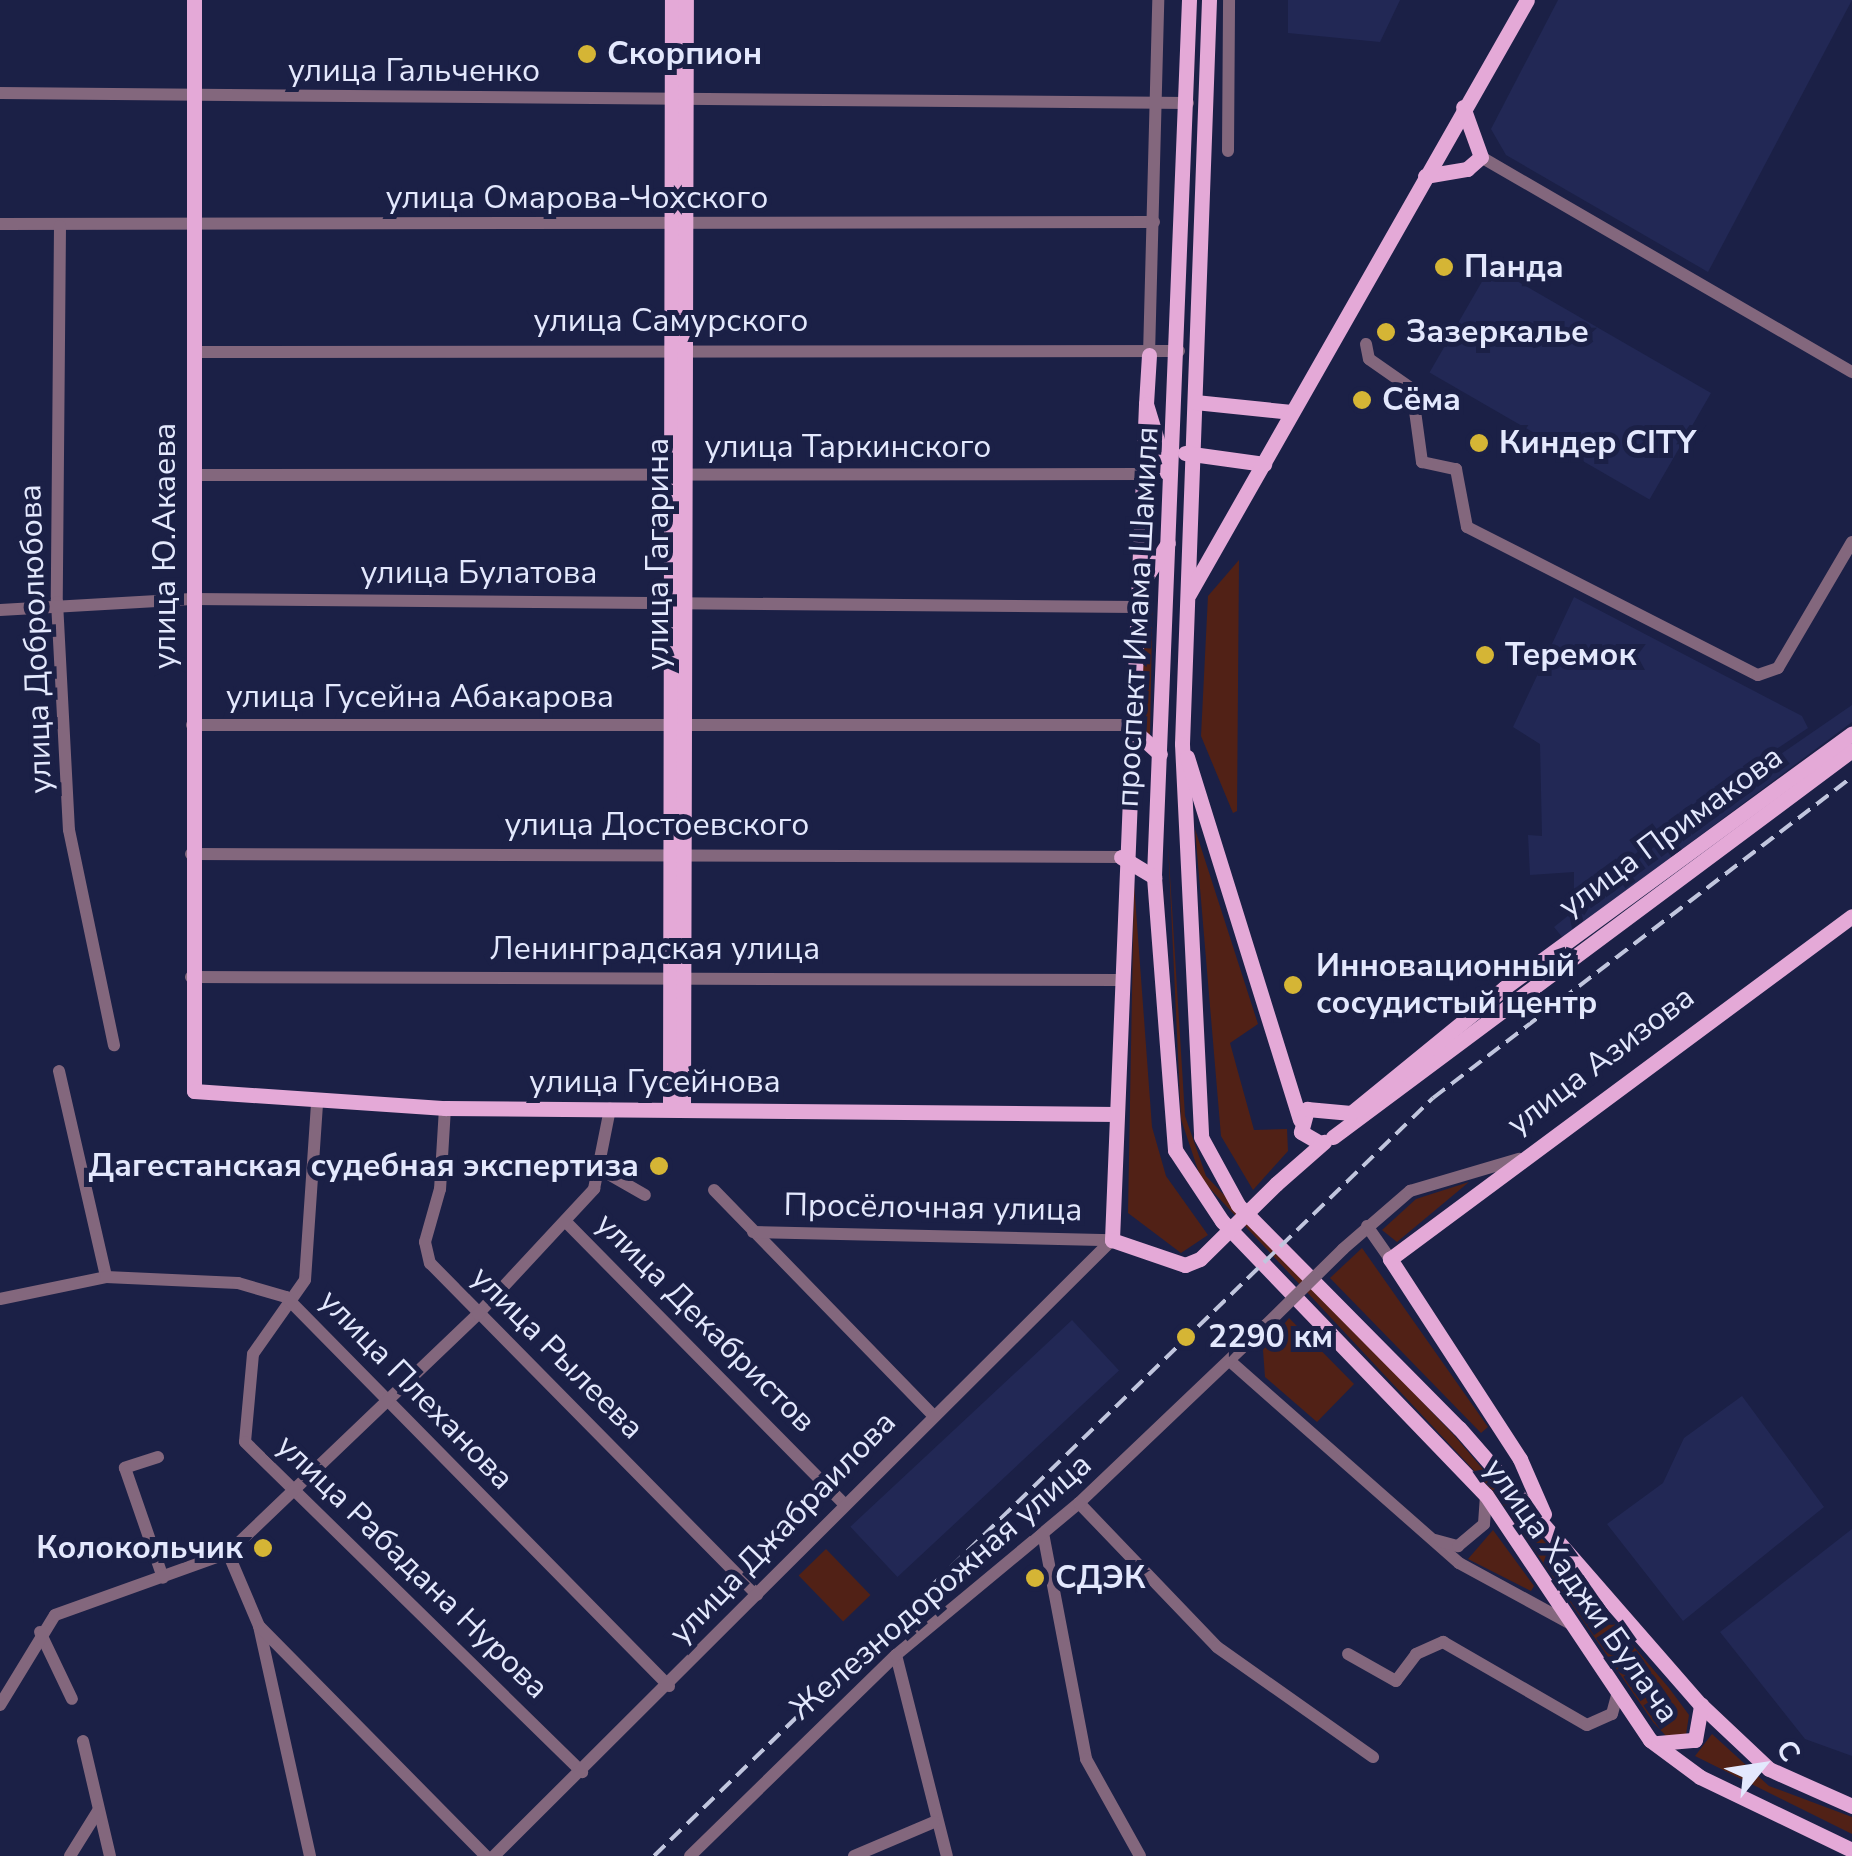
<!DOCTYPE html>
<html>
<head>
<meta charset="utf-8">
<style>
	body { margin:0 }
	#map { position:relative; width:1852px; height:1856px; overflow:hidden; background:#1b2046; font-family:"Nunito Sans",sans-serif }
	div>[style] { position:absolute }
	.built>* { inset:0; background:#222855; transform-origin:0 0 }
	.green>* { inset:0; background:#512116; transform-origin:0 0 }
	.minor>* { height:12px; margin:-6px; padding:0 6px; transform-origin:6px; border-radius:6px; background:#83677d }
	.major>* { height:15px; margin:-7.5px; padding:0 7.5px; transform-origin:7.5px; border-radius:7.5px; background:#e4a9d7 }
	.rail>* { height:4px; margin-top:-2px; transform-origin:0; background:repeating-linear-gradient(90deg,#c1c6de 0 15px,transparent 0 23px) }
	.minor-bridge>* { height:12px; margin:-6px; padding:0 6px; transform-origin:6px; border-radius:6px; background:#83677d }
	.major-bridge>* { height:15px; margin:-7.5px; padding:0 7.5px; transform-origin:7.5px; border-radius:7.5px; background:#e4a9d7 }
	.dots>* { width:28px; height:28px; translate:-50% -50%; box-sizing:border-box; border:5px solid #1b2046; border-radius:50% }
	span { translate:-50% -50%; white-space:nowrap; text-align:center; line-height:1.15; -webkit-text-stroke:10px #1b2046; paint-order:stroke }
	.poi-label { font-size:32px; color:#e3e8fd; font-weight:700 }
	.left { translate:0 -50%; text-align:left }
	.right { translate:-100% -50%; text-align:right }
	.street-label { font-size:32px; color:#e3e8fd }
	.north { position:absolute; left:1712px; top:1716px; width:100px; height:100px; -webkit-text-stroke:8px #1b2046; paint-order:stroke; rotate:60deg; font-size:28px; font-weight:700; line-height:40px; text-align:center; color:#e3e8fd }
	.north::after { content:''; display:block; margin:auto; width:35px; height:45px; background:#e3e8fd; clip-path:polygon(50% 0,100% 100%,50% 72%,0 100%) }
</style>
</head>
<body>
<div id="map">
	<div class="built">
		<i style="clip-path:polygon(1288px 0,1400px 0,1380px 42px,1288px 33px)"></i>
		<i style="clip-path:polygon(1558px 0,1852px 0,1708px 272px,1506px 155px,1491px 129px)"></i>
		<i style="left:1491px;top:266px;width:254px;height:123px;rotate:30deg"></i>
		<i style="clip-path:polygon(1574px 597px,1802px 716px,1808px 728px,1695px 803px,1586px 896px,1574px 891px,1574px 872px,1530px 875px,1528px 835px,1542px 836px,1540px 744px,1513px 727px)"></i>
		<i style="clip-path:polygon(1852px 705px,1852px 722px,1563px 938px,1554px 927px,1708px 804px)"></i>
		<i style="left:1072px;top:1320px;width:69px;height:303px;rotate:47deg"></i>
		<i style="clip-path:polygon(1742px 1396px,1824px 1507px,1683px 1621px,1607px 1524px,1663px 1483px,1684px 1438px)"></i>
		<i style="clip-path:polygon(1852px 1529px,1852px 1756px,1805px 1739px,1720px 1632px)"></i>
	</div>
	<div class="green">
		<i style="clip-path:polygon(1239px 560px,1237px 811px,1233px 813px,1201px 736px,1208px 596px)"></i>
		<i style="clip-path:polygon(1153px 571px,1150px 738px,1138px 725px,1144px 586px)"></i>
		<i style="clip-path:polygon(1195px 829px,1258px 1024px,1230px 1043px,1254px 1130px,1287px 1129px,1288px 1151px,1253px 1190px,1221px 1136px)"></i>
		<i style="clip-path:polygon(1168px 844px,1185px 1116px,1206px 1176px,1453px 1434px,1669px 1688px,1689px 1715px,1686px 1735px,1667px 1737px,1653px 1722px,1495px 1493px,1201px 1179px,1181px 1119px)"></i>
		<i style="clip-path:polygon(1134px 883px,1152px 1127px,1166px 1176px,1208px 1235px,1181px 1253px,1128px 1213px)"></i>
		<i style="clip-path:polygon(1469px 1182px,1397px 1242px,1382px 1230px,1416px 1199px)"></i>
		<i style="clip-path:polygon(1362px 1248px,1488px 1427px,1481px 1433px,1330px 1278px)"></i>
		<i style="clip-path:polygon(1289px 1318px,1354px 1384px,1317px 1422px,1265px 1377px,1263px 1350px)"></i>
		<i style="clip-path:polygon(1493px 1530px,1534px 1586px,1531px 1591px,1468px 1559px)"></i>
		<i style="left:826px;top:1549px;width:64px;height:38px;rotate:46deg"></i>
		<i style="clip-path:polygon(1712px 1734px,1769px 1786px,1852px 1817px,1852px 1834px,1695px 1756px)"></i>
	</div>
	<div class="minor">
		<i style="left:0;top:93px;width:1188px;rotate:0.48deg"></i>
		<i style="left:1228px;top:151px;width:151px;rotate:-89.6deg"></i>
		<i style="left:1481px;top:157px;width:429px;rotate:30.1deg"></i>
		<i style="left:0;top:224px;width:1154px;rotate:-0.1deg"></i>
		<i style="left:60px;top:226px;width:376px;rotate:90.5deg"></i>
		<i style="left:57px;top:602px;width:228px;rotate:87deg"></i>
		<i style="left:69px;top:830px;width:220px;rotate:78.2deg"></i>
		<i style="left:1366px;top:344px;width:15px;rotate:79deg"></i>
		<i style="left:1369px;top:359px;width:52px;rotate:34.9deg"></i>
		<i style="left:1412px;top:389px;width:74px;rotate:82.2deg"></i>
		<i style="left:1422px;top:462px;width:35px;rotate:12deg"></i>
		<i style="left:1456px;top:469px;width:59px;rotate:79.3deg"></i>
		<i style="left:1467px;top:527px;width:326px;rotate:27deg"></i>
		<i style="left:1758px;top:675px;width:21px;rotate:-19deg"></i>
		<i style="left:1778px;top:668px;width:146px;rotate:-59.6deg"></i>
		<i style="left:193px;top:352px;width:986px;rotate:-0.06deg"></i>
		<i style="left:1149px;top:355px;width:355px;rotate:-88.5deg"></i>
		<i style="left:193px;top:475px;width:950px;rotate:-0.06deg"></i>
		<i style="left:0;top:610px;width:192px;rotate:-3.3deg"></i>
		<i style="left:192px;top:599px;width:945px;rotate:0.49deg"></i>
		<i style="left:192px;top:725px;width:936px"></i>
		<i style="left:191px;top:854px;width:930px;rotate:0.18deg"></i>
		<i style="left:191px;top:977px;width:928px;rotate:0.19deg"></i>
		<i style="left:59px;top:1071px;width:211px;rotate:77.1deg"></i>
		<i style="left:317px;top:1104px;width:176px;rotate:93.9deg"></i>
		<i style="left:305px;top:1280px;width:90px;rotate:125.1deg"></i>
		<i style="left:253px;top:1354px;width:88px;rotate:95.2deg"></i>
		<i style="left:245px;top:1442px;width:472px;rotate:44.4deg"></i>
		<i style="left:445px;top:1108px;width:81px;rotate:93.5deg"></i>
		<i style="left:440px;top:1189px;width:55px;rotate:105.8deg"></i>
		<i style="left:425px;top:1242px;width:22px;rotate:77deg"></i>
		<i style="left:430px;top:1263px;width:466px;rotate:45.4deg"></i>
		<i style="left:598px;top:1168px;width:54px;rotate:29.9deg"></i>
		<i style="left:714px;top:1190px;width:313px;rotate:45.8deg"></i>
		<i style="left:568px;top:1224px;width:393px;rotate:45.4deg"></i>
		<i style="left:1367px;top:1226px;width:40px;rotate:55.1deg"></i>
		<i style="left:753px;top:1232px;width:359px;rotate:1.3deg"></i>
		<i style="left:1343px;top:1249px;width:89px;rotate:-40.9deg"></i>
		<i style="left:1410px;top:1191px;width:114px;rotate:-16.4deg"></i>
		<i style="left:0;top:1299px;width:108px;rotate:-11.7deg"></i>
		<i style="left:106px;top:1277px;width:132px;rotate:2.6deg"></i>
		<i style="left:238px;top:1283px;width:50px;rotate:16.3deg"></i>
		<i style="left:286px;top:1297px;width:546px;rotate:45.45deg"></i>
		<i style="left:1231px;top:1362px;width:304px;rotate:41.4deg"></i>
		<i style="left:1459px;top:1563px;width:128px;rotate:28.6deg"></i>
		<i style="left:158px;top:1457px;width:35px;rotate:162deg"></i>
		<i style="left:125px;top:1468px;width:116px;rotate:70.9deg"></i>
		<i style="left:1079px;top:1503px;width:199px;rotate:46.2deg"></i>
		<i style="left:1217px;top:1647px;width:191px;rotate:35.2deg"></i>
		<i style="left:1043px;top:1533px;width:230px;rotate:79.2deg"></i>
		<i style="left:1086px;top:1759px;width:111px;rotate:60.9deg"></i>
		<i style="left:1435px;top:1540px;width:24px;rotate:15deg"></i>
		<i style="left:1458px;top:1546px;width:34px;rotate:-40deg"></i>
		<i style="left:1484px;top:1524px;width:29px;rotate:-86deg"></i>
		<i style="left:228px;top:1553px;width:79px;rotate:67deg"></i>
		<i style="left:259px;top:1626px;width:236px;rotate:77.5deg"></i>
		<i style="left:259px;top:1626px;width:323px;rotate:45.4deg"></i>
		<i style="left:40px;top:1632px;width:74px;rotate:64.5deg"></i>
		<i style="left:1348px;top:1654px;width:55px;rotate:29.4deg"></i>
		<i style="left:1396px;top:1681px;width:34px;rotate:-53deg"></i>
		<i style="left:1416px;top:1654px;width:30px;rotate:-24deg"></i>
		<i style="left:1443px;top:1642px;width:166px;rotate:30deg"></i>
		<i style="left:1587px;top:1725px;width:27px;rotate:-24deg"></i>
		<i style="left:1612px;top:1714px;width:24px;rotate:-75deg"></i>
		<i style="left:896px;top:1655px;width:207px;rotate:75.8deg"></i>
		<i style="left:0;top:1705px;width:105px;rotate:-58.6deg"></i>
		<i style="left:55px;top:1615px;width:184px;rotate:-19.7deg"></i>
		<i style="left:228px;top:1553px;width:346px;rotate:-43.7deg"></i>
		<i style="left:478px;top:1314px;width:171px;rotate:-47.1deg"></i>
		<i style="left:594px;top:1189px;width:82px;rotate:-78.7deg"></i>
		<i style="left:83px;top:1741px;width:118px;rotate:76.8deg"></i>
		<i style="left:70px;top:1856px;width:53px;rotate:-58.1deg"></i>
		<i style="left:494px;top:1856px;width:873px;rotate:-44.91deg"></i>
		<i style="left:690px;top:1856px;width:288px;rotate:-44.3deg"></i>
		<i style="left:896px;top:1655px;width:238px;rotate:-39.7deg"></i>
		<i style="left:1079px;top:1503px;width:258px;rotate:-43.6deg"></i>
		<i style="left:854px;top:1856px;width:87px;rotate:-23deg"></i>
	</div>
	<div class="major">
		<i style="left:194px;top:0;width:1091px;rotate:90deg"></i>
		<i style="left:194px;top:1091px;width:252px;rotate:3.9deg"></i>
		<i style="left:445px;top:1108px;width:672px;rotate:0.51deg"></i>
		<i style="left:1189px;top:0;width:878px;rotate:92.29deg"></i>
		<i style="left:1154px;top:877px;width:274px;rotate:85.6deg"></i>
		<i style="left:1175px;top:1150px;width:85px;rotate:56.5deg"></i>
		<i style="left:1222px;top:1221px;width:380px;rotate:46.1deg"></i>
		<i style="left:1486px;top:1495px;width:295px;rotate:56.2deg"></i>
		<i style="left:1650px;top:1740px;width:62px;rotate:36.5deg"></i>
		<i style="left:1700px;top:1777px;width:169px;rotate:25.7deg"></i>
		<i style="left:1209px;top:0;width:744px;rotate:92.08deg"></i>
		<i style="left:1182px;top:744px;width:393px;rotate:87.2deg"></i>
		<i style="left:1201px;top:1137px;width:77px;rotate:61.4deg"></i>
		<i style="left:1238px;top:1205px;width:314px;rotate:45.3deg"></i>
		<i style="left:1459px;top:1428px;width:368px;rotate:48.9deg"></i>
		<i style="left:1701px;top:1705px;width:93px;rotate:43.3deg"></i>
		<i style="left:1769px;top:1769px;width:91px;rotate:24deg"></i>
		<i style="left:1425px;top:176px;width:43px;rotate:-9.5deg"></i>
		<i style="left:1467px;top:169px;width:18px;rotate:-41deg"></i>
		<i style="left:1481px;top:157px;width:53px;rotate:-109.8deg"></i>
		<i style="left:1149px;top:355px;width:49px;rotate:93.5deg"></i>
		<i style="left:1146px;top:404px;width:72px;rotate:73.1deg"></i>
		<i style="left:1195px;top:402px;width:97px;rotate:5.9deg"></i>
		<i style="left:1146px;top:404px;width:837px;rotate:92.33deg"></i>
		<i style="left:1112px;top:1240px;width:77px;rotate:18.9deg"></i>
		<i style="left:1185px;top:1265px;width:16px;rotate:-22deg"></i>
		<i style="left:1185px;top:453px;width:80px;rotate:7.9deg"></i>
		<i style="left:1140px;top:586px;width:51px;rotate:-56.9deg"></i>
		<i style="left:1189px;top:594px;width:683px;rotate:-60.36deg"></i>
		<i style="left:1128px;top:725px;width:43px;rotate:42.2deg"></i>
		<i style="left:1187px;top:757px;width:380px;rotate:72.7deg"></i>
		<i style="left:1121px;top:857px;width:39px;rotate:31deg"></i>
		<i style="left:670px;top:1108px;width:1108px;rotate:-89.9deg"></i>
		<i style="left:683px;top:1109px;width:1109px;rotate:-89.85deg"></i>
		<i style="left:1333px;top:1137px;width:647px;rotate:-36.71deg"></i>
		<i style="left:1320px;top:1143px;width:22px;rotate:-150deg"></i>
		<i style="left:1301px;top:1132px;width:24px;rotate:-75deg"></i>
		<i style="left:1307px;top:1109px;width:44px;rotate:5.2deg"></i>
		<i style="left:1351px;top:1113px;width:198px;rotate:-39.2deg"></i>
		<i style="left:1504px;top:988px;width:431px;rotate:-36.2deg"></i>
		<i style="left:1276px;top:1184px;width:64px;rotate:-41.2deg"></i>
		<i style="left:1544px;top:1514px;width:60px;rotate:-113.6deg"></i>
		<i style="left:1520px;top:1459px;width:239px;rotate:-123deg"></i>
		<i style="left:1390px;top:1259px;width:575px;rotate:-36.59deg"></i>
		<i style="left:1658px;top:1743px;width:37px;rotate:-5deg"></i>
		<i style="left:1695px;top:1740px;width:36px;rotate:-80deg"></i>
	</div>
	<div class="rail">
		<i style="left:654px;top:1856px;width:1087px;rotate:-44.22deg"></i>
		<i style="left:1433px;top:1098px;width:528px;rotate:-37.46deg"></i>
	</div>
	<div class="minor-bridge">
		<i style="left:1266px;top:1325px;width:108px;rotate:-44.6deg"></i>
	</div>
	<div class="major-bridge">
		<i style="left:1200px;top:1259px;width:107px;rotate:-44.6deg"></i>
	</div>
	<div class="dots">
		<i style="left:587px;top:54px;background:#d5b535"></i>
		<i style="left:1444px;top:267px;background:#d5b535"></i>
		<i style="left:1386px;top:332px;background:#d5b535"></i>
		<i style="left:1362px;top:400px;background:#d5b535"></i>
		<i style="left:1479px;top:443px;background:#d5b535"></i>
		<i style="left:1485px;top:655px;background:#d5b535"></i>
		<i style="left:1293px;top:985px;background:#d5b535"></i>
		<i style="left:659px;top:1166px;background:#d5b535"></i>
		<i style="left:1186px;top:1337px;background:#d5b535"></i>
		<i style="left:263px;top:1548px;background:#d5b535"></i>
		<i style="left:1035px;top:1578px;background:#d5b535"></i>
	</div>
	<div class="poi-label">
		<span class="left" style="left:607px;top:54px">Скорпион</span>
		<span class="left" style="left:1464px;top:267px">Панда</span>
		<span class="left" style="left:1406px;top:332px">Зазеркалье</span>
		<span class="left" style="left:1382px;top:400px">Сёма</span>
		<span class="left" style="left:1499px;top:443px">Киндер CITY</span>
		<span class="left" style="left:1505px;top:655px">Теремок</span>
		<span class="left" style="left:1316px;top:985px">Инновационный<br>сосудистый центр</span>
		<span class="right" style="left:639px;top:1166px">Дагестанская судебная экспертиза</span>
		<span class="left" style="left:1208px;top:1337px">2290 км</span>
		<span class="right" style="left:243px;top:1548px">Колокольчик</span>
		<span class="left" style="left:1055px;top:1578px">СДЭК</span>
	</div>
	<div class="street-label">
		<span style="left:414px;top:71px">улица Гальченко</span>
		<span style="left:577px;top:198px">улица Омарова-Чохского</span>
		<span style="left:671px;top:321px">улица Самурского</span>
		<span style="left:848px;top:447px">улица Таркинского</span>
		<span style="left:165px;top:546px;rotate:-90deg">улица Ю.Акаева</span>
		<span style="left:658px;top:554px;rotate:-90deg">улица Гагарина</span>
		<span style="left:479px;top:573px">улица Булатова</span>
		<span style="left:1138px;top:617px;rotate:-87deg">проспект Имама Шамиля</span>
		<span style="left:36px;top:639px;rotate:-92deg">улица Добролюбова</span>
		<span style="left:420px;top:697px">улица Гусейна Абакарова</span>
		<span style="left:657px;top:825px">улица Достоевского</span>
		<span style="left:1671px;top:832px;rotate:-36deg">улица Примакова</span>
		<span style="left:655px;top:949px">Ленинградская улица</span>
		<span style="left:1601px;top:1061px;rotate:-37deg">улица Азизова</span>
		<span style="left:655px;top:1082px">улица Гусейнова</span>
		<span style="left:933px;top:1208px;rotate:1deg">Просёлочная улица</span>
		<span style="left:705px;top:1323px;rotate:45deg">улица Декабристов</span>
		<span style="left:557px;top:1353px;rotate:45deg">улица Рылеева</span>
		<span style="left:416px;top:1390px;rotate:46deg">улица Плеханова</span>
		<span style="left:783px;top:1528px;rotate:-46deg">улица Джабраилова</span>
		<span style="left:412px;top:1567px;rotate:44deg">улица Рабадана Нурова</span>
		<span style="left:941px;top:1587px;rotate:-41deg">Железнодорожная улица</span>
		<span style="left:1581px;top:1591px;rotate:55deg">улица Хаджи Булача</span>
	</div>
	<div class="north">С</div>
</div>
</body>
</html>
